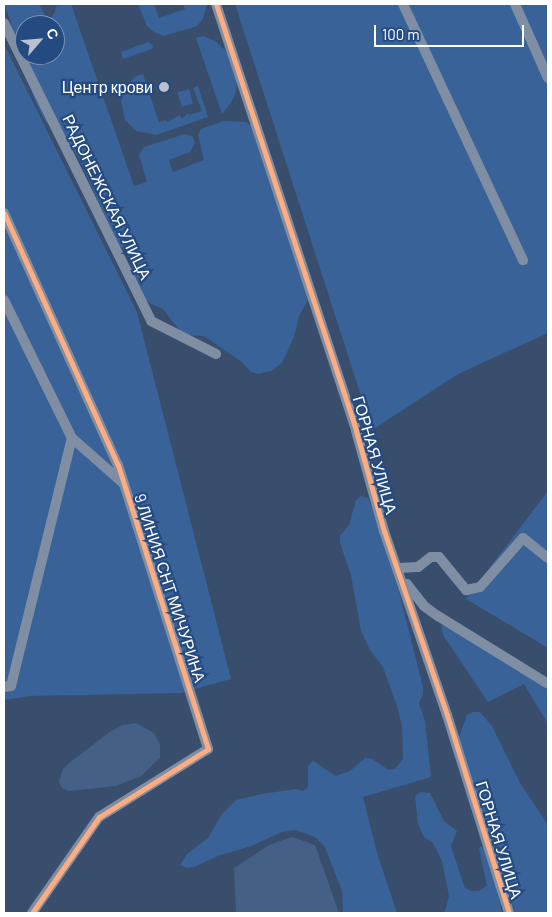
<!DOCTYPE html>
<html>
<head>
<meta charset="utf-8">
<style>
	body { margin:0 }
	#map { position:relative; width:552px; height:917px; overflow:hidden; background:#394e6c; font-family:Barlow,sans-serif }
	div>[style] { position:absolute }
	.green>* { inset:0; background:#386298; transform-origin:0 0 }
	.water>* { inset:0; background:#446086 }
	.street>* { height:10px; margin:-5px; padding:0 5px; transform-origin:5px; border-radius:5px; background:#7f8ea2 }
	.cycleway>* { height:5px; margin:-2.5px; padding:0 2.5px; transform-origin:2.5px; border-radius:2.5px; background:#ffac80 }
	.dots>* { width:14px; height:14px; translate:-50% -50%; box-sizing:border-box; border:2px solid #244b81; border-radius:50% }
	span { translate:-50% -50%; white-space:nowrap; text-align:center; line-height:1.15; -webkit-text-stroke:4.5px #244b81; paint-order:stroke }
	.poi-label { font-size:16px; color:#fff }
	.right { translate:-100% -50%; text-align:right }
	.street-label { font-size:16px; color:#fff }
	.frame { position:absolute; inset:0; border:5px solid #fff; pointer-events:none }
	.north { position:absolute; left:15px; top:15px; width:50px; height:50px; box-sizing:border-box; background:#244b81; border:1px solid #7c93b3; border-radius:50%; rotate:63deg; font-size:14px; font-weight:700; line-height:20px; text-align:center; color:#fff }
	.north::after { content:''; display:block; margin:auto; width:18px; height:22px; background:#bac1cc; clip-path:polygon(50% 0,100% 100%,50% 72%,0 100%) }
	.scale { position:absolute; left:374px; top:25px; width:150px; height:22px; box-sizing:border-box; border:2px solid #fff; border-top:0; padding-left:6px; font-size:15px; line-height:18px; white-space:nowrap; color:#fff; -webkit-text-stroke:4px #244b81; paint-order:stroke }
</style>
</head>
<body>
<div id="map">
	<div class="green">
		<i style="clip-path:polygon(evenodd,4px 4px,39px 4px,45px 15px,51px 18px,55px 12px,56px 6px,71px 4px,134px 186px,147px 182px,139px 155px,144px 147px,185px 134px,193px 137px,195px 143px,190px 152px,169px 160px,173px 172px,204px 160px,198px 135px,201px 129px,224px 121px,246px 122px,251px 126px,309px 298px,299px 316px,294px 337px,282px 363px,271px 371px,258px 374px,251px 372px,242px 362px,204px 336px,183px 335px,163px 309px,151px 304px,146px 300px,134px 275px,128px 255px,119px 245px,78px 157px,62px 134px,45px 121px,38px 107px,10px 41px,9px 35px,11px 22px,4px 4px,25px 25px,55px 25px,55px 55px,25px 55px,25px 25px)"></i>
		<i style="clip-path:polygon(138px 4px,154px 4px,159px 18px,185px 9px,183px 4px,207px 4px,203px 19px,197px 26px,164px 36px,154px 32px,147px 26px)"></i>
		<i style="clip-path:polygon(235px 4px,548px 4px,548px 333px,458px 374px,372px 430px)"></i>
		<i style="clip-path:polygon(203px 36px,215px 41px,226px 51px,237px 80px,236px 92px,231px 103px,222px 114px,196px 38px)"></i>
		<i style="clip-path:polygon(148px 42px,153px 45px,152px 49px,123px 59px,121px 52px)"></i>
		<i style="clip-path:polygon(4px 44px,137px 312px,231px 679px,180px 693px,30px 696px,4px 700px)"></i>
		<i style="clip-path:polygon(143px 74px,159px 122px,166px 120px,167px 122px,180px 115px,182px 119px,188px 113px,189px 115px,202px 111px,193px 88px,198px 86px,208px 117px,156px 135px,136px 131px,125px 120px,121px 100px,126px 86px,135px 77px)"></i>
		<i style="left:189px;top:89px;width:15px;height:12px;rotate:74deg"></i>
		<i style="clip-path:polygon(548px 491px,548px 648px,466px 599px)"></i>
		<i style="clip-path:polygon(361px 496px,368px 498px,373px 510px,399px 592px,423px 687px,423px 694px,419px 703px,425px 721px,431px 777px,363px 797px,377px 853px,397px 913px,343px 913px,342px 891px,325px 847px,315px 837px,295px 830px,282px 832px,251px 846px,218px 856px,194px 867px,187px 868px,180px 865px,187px 854px,208px 838px,222px 814px,236px 800px,262px 794px,296px 789px,303px 791px,308px 787px,308px 766px,313px 761px,336px 776px,350px 771px,365px 758px,372px 759px,389px 770px,395px 769px,403px 759px,402px 726px,397px 706px,383px 667px,370px 650px,361px 631px,351px 575px,340px 543px,340px 536px,349px 525px,356px 500px)"></i>
		<i style="clip-path:polygon(441px 625px,445px 625px,548px 690px,548px 724px,524px 684px,488px 702px,443px 635px)"></i>
		<i style="clip-path:polygon(473px 712px,480px 712px,492px 726px,520px 783px,548px 825px,548px 913px,515px 913px,459px 737px,467px 715px)"></i>
		<i style="clip-path:polygon(421px 792px,430px 793px,444px 821px,457px 831px,451px 846px,465px 888px,471px 891px,478px 891px,487px 886px,479px 848px,481px 846px,484px 848px,496px 885px,502px 913px,442px 913px,445px 911px,449px 896px,442px 861px,433px 843px,424px 837px,418px 824px,415px 796px)"></i>
	</div>
	<div class="water">
		<i style="clip-path:polygon(136px 723px,154px 733px,160px 745px,160px 758px,141px 776px,116px 786px,68px 791px,62px 788px,59px 782px,63px 769px,68px 764px,111px 731px,123px 725px)"></i>
		<i style="clip-path:polygon(292px 837px,315px 845px,339px 913px,236px 912px,234px 868px,269px 845px)"></i>
	</div>
	<div class="street">
		<i style="left:216px;top:4px;width:449px;rotate:71.8deg"></i>
		<i style="left:356px;top:431px;width:104px;rotate:74.4deg"></i>
		<i style="left:384px;top:531px;width:194px;rotate:71.1deg"></i>
		<i style="left:447px;top:715px;width:207px;rotate:72.6deg"></i>
		<i style="left:403px;top:4px;width:283px;rotate:64.9deg"></i>
		<i style="left:515px;top:4px;width:81px;rotate:66deg"></i>
		<i style="left:4px;top:23px;width:332px;rotate:63.7deg"></i>
		<i style="left:151px;top:321px;width:73px;rotate:26.9deg"></i>
		<i style="left:4px;top:213px;width:277px;rotate:65.7deg"></i>
		<i style="left:118px;top:465px;width:298px;rotate:72.4deg"></i>
		<i style="left:208px;top:749px;width:128px;rotate:148deg"></i>
		<i style="left:99px;top:817px;width:117px;rotate:124.9deg"></i>
		<i style="left:4px;top:300px;width:154px;rotate:63.8deg"></i>
		<i style="left:72px;top:438px;width:68px;rotate:41.4deg"></i>
		<i style="left:398px;top:568px;width:20px;rotate:-3deg"></i>
		<i style="left:418px;top:567px;width:16px;rotate:-38deg"></i>
		<i style="left:431px;top:557px;width:8px"></i>
		<i style="left:439px;top:557px;width:43px;rotate:50.7deg"></i>
		<i style="left:466px;top:590px;width:14px;rotate:-12deg"></i>
		<i style="left:480px;top:587px;width:65px;rotate:-48.7deg"></i>
		<i style="left:523px;top:538px;width:32px;rotate:39deg"></i>
		<i style="left:407px;top:584px;width:28px;rotate:52deg"></i>
		<i style="left:424px;top:606px;width:17px;rotate:36deg"></i>
		<i style="left:438px;top:616px;width:129px;rotate:31.7deg"></i>
		<i style="left:4px;top:687px;width:7px;rotate:-8deg"></i>
		<i style="left:11px;top:686px;width:255px;rotate:-76.2deg"></i>
	</div>
	<div class="cycleway">
		<i style="left:216px;top:4px;width:449px;rotate:71.8deg"></i>
		<i style="left:356px;top:431px;width:104px;rotate:74.4deg"></i>
		<i style="left:384px;top:531px;width:194px;rotate:71.1deg"></i>
		<i style="left:447px;top:715px;width:207px;rotate:72.6deg"></i>
		<i style="left:4px;top:213px;width:277px;rotate:65.7deg"></i>
		<i style="left:118px;top:465px;width:298px;rotate:72.4deg"></i>
		<i style="left:208px;top:749px;width:128px;rotate:148deg"></i>
		<i style="left:99px;top:817px;width:117px;rotate:124.9deg"></i>
	</div>
	<div class="dots">
		<i style="left:164px;top:87px;background:#bac1cc"></i>
	</div>
	<div class="poi-label">
		<span class="right" style="left:153px;top:87px">Центр крови</span>
	</div>
	<div class="street-label">
		<span style="left:107px;top:197px;rotate:64deg">РАДОНЕЖСКАЯ УЛИЦА</span>
		<span style="left:375px;top:455px;rotate:74deg">ГОРНАЯ УЛИЦА</span>
		<span style="left:170px;top:588px;rotate:72deg">9 ЛИНИЯ СНТ МИЧУРИНА</span>
		<span style="left:499px;top:840px;rotate:73deg">ГОРНАЯ УЛИЦА</span>
	</div>
	<div class="frame"></div>
	<div class="north">С</div>
	<div class="scale">100 m</div>
</div>
</body>
</html>
